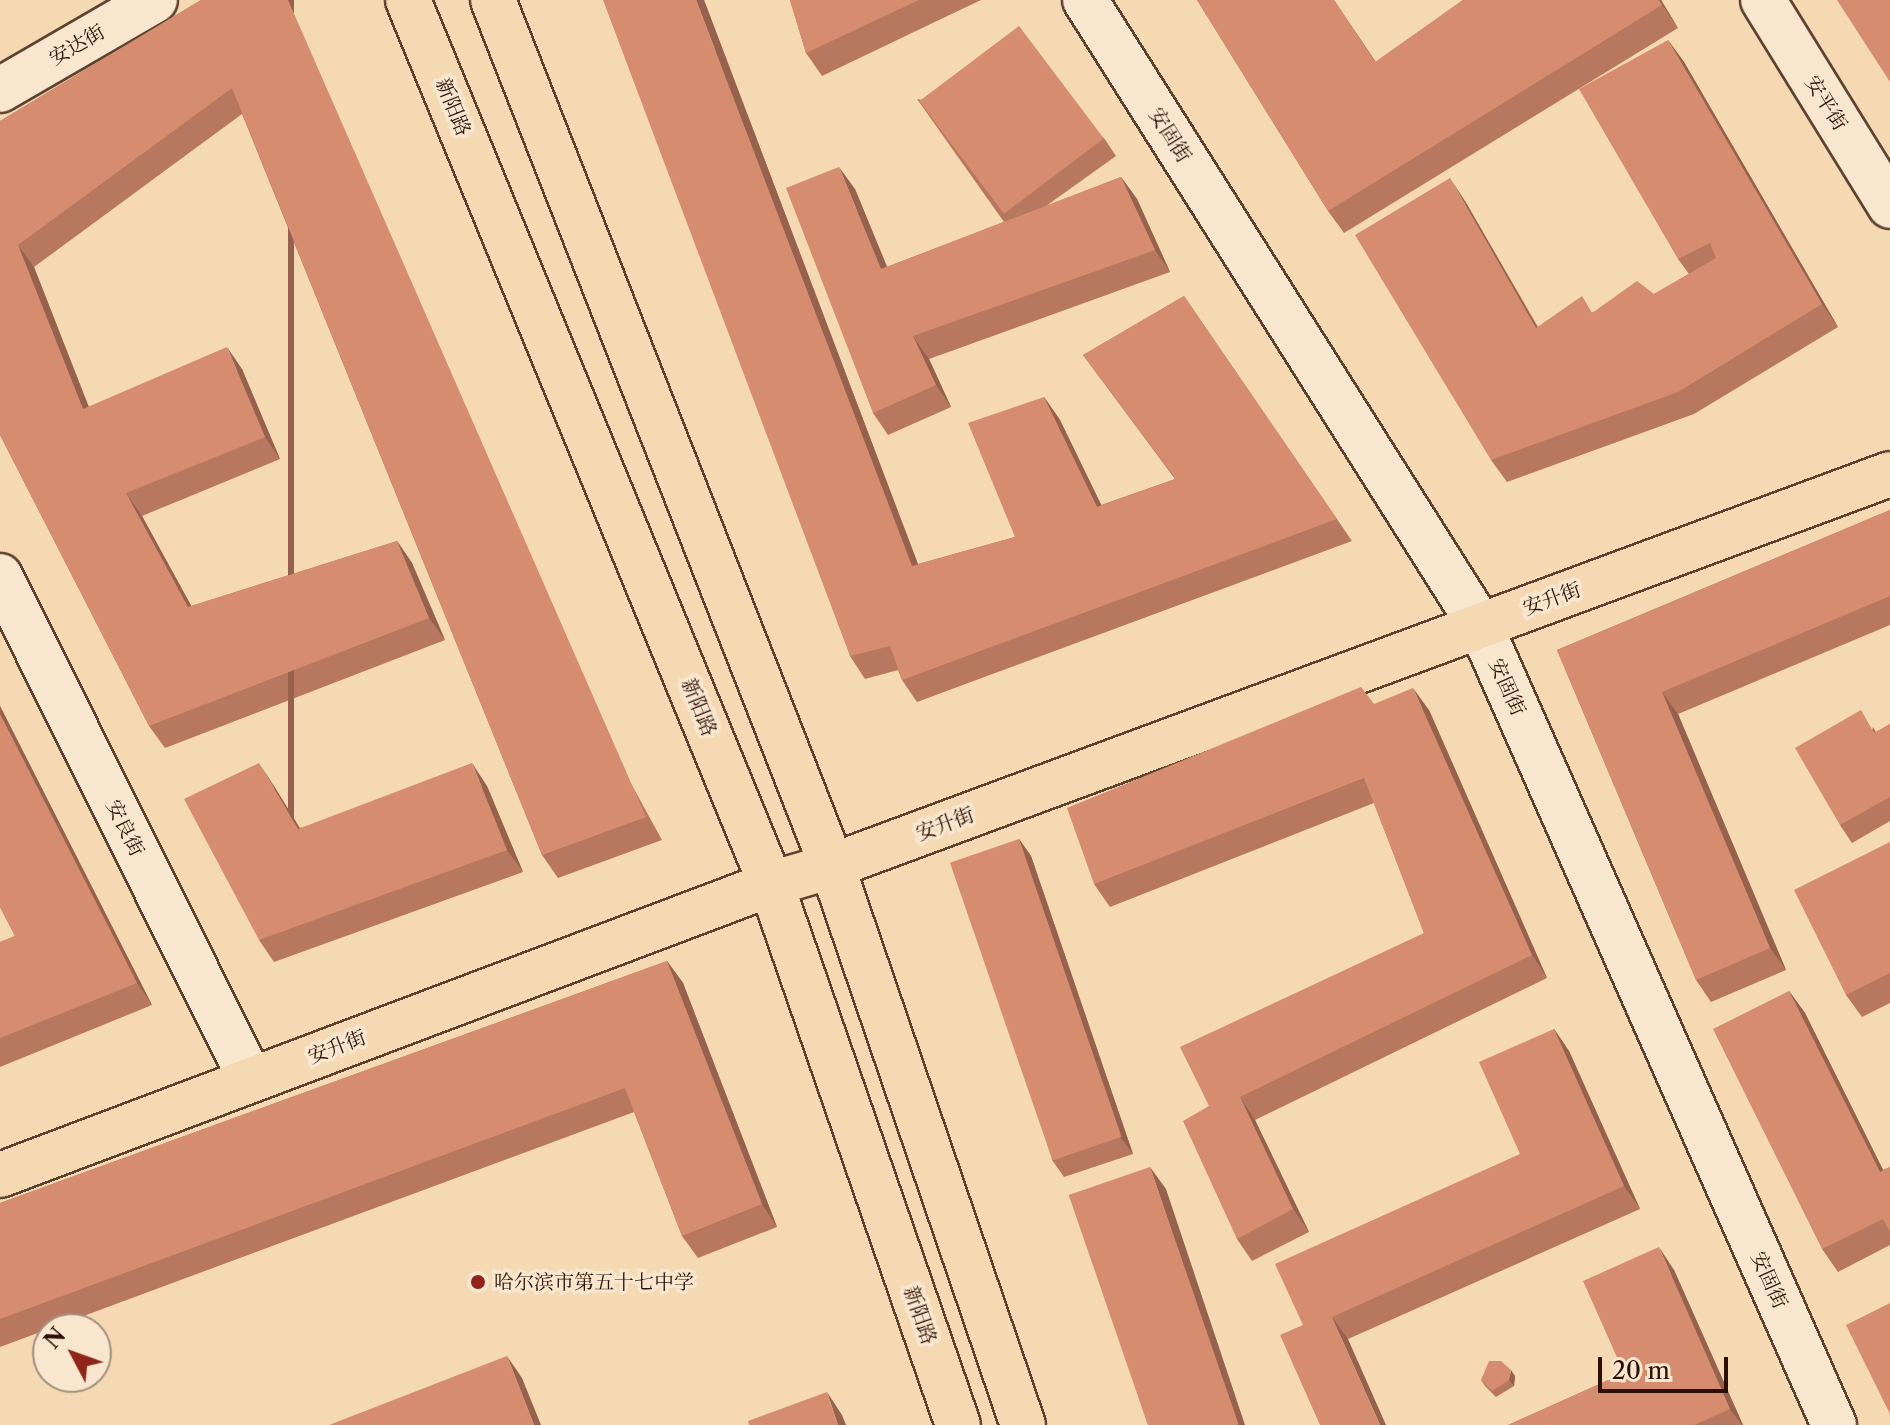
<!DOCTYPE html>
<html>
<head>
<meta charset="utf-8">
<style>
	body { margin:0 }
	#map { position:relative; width:1890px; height:1425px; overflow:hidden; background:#f4d9b3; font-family:"Libre Caslon Text","Noto Serif SC",serif }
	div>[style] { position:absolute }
	.roads { filter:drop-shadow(2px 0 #5e4230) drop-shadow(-2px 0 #5e4230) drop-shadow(0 2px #5e4230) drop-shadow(0 -2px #5e4230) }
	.minor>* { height:44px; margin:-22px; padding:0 22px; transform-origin:22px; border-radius:22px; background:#f8e6ce }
	.major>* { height:44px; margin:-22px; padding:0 22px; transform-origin:22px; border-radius:22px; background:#f4d9b3 }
	.highway>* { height:44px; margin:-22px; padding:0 22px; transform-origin:22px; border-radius:22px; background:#f4d9b3 }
	.wall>* { inset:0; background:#b8785f }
	.shaded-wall>* { inset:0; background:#96624e; transform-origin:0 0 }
	.building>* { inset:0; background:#d68c6f; transform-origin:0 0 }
	.dots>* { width:22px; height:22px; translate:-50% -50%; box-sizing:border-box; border:4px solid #f8e6ce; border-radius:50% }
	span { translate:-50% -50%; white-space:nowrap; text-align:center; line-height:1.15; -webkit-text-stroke:7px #f8e6ce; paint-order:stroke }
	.street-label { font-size:20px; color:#2c1004 }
	.poi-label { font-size:20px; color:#2c1004 }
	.left { translate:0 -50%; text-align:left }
	.north { position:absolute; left:32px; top:1313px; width:80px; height:80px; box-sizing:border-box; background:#f8e6ce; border:2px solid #a6907d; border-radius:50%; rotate:311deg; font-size:22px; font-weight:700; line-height:32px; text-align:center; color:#2c1004 }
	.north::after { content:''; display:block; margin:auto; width:28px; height:36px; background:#8f2418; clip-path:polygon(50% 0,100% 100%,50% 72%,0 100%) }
	.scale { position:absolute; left:1598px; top:1357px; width:130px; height:36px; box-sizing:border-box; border:4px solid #2c1004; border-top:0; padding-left:10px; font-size:24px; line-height:28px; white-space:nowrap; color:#2c1004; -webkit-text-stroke:6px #f8e6ce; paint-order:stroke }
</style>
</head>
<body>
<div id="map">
	<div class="roads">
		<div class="minor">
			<i style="left:1085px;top:0;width:739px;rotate:57.71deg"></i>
			<i style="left:1480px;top:625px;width:875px;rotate:66.13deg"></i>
			<i style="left:1763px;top:0;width:242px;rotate:58.3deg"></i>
			<i style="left:0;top:90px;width:179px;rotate:-30.1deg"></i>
			<i style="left:0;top:576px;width:563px;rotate:63.53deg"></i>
		</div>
		<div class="major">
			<i style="left:0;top:1175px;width:824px;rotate:-20.68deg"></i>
			<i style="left:771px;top:884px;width:64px;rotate:-16.4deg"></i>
			<i style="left:832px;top:866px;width:1128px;rotate:-20.33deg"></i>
		</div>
		<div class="highway">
			<i style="left:408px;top:0;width:956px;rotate:67.68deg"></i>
			<i style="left:771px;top:884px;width:572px;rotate:70.93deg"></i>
			<i style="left:493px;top:0;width:930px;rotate:68.62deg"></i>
			<i style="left:832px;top:866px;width:591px;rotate:71.14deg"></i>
		</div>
	</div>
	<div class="wall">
		<i style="clip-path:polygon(201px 0,662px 840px,558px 878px,542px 855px,242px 114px,34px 267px,89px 407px,242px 369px,280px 459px,142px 516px,191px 606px,397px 541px,412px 563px,445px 640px,165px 748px,149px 726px,0 435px,0 121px)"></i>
		<i style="clip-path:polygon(704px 0,918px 564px,1015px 537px,1044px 397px,1060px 420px,1101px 505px,1175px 479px,1083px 355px,1184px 296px,1352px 541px,917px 702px,902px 680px,898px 670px,865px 679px,850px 656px)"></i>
		<i style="clip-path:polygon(790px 0,981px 0,822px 76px,806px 53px)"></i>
		<i style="clip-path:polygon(1197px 0,1334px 0,1376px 62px,1463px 0,1661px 0,1678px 28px,1344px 233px,1328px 211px)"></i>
		<i style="clip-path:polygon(1668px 40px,1684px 62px,1838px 327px,1694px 414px,1507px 482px,1491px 460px,1465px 201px,1538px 327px,1594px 312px,1654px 294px,1689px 274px,1678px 259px)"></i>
		<i style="clip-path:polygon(917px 99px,1104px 138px,1116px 156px,1046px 206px,1121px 177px,1137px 199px,1170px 272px,929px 359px,951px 407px,888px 435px,873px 413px,855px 189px,887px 267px,1004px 222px)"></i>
		<i style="clip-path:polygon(1890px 510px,1890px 625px,1678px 714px,1786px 970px,1711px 1002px,1696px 980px,1557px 650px)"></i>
		<i style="clip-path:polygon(1374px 704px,1429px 710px,1547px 978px,1255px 1120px,1309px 1232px,1252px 1261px,1237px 1239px,1209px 1106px,1424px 933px,1374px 803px,1110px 907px,1094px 884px)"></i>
		<i style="clip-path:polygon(0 706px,152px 1005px,0 1067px,0 942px,15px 936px,0 907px)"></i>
		<i style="clip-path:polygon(1890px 724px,1890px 821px,1852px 843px,1840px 825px,1873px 727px,1876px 732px)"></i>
		<i style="clip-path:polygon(274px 786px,300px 828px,487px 786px,523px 872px,274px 962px,259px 940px)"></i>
		<i style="clip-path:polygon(1019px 839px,1031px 856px,1133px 1154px,1064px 1177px,1052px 1160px)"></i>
		<i style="clip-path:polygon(1890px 842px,1890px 1003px,1862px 1017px,1846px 995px)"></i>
		<i style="clip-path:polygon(667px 961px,683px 983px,777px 1227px,698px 1258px,682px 1236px,634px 1112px,0 1347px,0 1203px)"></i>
		<i style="clip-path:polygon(1789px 991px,1805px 1013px,1883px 1170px,1890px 1167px,1890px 1245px,1838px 1272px,1822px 1249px)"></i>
		<i style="clip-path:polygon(1554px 1029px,1569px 1051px,1640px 1209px,1348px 1339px,1303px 1325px,1520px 1154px)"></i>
		<i style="clip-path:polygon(1674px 1270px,1743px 1425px,1508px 1425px,1624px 1373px)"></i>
		<i style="clip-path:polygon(1515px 1376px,1514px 1386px,1496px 1397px,1485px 1386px,1481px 1380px)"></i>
	</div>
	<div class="shaded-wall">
		<i style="left:288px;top:0;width:6px;height:892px"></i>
		<i style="clip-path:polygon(696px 0,704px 0,927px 588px,912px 566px)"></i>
		<i style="clip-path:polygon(1659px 0,1661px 0,1678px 28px)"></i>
		<i style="clip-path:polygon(1668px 40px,1684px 62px,1838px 327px,1822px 304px)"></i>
		<i style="clip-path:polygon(839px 167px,855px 189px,897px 291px,881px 269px)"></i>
		<i style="clip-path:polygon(1121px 177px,1137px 199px,1170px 272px,1155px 250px)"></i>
		<i style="clip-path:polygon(1450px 178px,1465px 201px,1551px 351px,1536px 328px)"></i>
		<i style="clip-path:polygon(18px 245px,34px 267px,98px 431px,83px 409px)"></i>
		<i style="clip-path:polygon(913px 336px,929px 359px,951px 407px,936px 385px)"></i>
		<i style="clip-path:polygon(227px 347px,242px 369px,280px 459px,265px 437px)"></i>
		<i style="clip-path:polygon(1044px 397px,1060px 420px,1113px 529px,1097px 507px)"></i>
		<i style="clip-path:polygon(126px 493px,142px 516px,204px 629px,188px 607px)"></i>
		<i style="clip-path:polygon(397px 541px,412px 563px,445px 640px,429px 618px)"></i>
		<i style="clip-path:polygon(1413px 688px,1429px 710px,1547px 978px,1532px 955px)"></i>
		<i style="clip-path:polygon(1662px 692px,1678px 714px,1786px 970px,1770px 948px)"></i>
		<i style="clip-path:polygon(0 706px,152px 1005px,137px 983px,0 714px)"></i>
		<i style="clip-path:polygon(259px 763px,274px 786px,314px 852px,298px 829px)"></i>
		<i style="clip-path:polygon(472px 763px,487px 786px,523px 872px,507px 850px)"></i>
		<i style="clip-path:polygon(1019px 839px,1031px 856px,1133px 1154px,1120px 1137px)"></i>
		<i style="clip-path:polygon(667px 961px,683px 983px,777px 1227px,762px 1204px)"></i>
		<i style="clip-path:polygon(1789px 991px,1805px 1013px,1890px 1184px,1880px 1172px)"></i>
		<i style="clip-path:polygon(1554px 1029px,1569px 1051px,1640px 1209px,1624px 1186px)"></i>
		<i style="clip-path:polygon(1240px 1097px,1255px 1120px,1309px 1232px,1293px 1209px)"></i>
		<i style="clip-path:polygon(1150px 1167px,1166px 1189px,1245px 1425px,1237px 1425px)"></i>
		<i style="clip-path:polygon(1659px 1247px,1674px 1270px,1743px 1425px,1742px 1425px,1730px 1409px)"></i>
		<i style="clip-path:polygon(1332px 1317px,1348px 1339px,1386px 1425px,1380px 1425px)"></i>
		<i style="clip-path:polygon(507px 1356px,522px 1378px,541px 1425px,534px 1425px)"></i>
		<i style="clip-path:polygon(1511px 1370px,1515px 1376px,1514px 1386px,1509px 1380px)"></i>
		<i style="clip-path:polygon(827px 1392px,842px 1415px,846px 1425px,838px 1425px)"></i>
	</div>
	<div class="building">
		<i style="clip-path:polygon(201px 0,288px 0,646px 817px,542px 855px,232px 88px,18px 245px,83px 409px,227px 347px,265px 437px,126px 493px,188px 607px,397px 541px,429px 618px,149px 726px,0 435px,0 121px)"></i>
		<i style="clip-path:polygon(603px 0,696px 0,912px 566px,1015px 537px,968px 423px,1044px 397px,1097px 507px,1176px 479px,1083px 355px,1184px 296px,1337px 519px,902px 680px,890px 646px,850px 656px)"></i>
		<i style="clip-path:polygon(790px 0,919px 0,806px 53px)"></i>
		<i style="clip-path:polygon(1197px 0,1334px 0,1375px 62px,1463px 0,1659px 0,1662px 5px,1328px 211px)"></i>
		<i style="clip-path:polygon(1837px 0,1890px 0,1890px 82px)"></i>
		<i style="left:1019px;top:26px;width:141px;height:125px;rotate:53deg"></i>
		<i style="clip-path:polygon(1668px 40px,1822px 304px,1678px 392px,1491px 460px,1355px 235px,1450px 178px,1536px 328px,1582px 296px,1592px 313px,1637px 281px,1654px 294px,1716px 258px,1710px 243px,1678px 259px,1579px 89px)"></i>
		<i style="clip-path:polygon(839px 167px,881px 269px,1121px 177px,1155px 250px,913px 336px,936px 385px,873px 413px,786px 188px)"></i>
		<i style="clip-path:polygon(1890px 510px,1890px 596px,1662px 692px,1770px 948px,1696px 980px,1557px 650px)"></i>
		<i style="clip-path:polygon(1361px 687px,1374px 704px,1413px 688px,1532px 955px,1240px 1097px,1293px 1209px,1237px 1239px,1183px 1121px,1209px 1106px,1180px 1047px,1424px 933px,1364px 778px,1094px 884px,1067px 808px)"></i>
		<i style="clip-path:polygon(1861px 710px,1874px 733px,1890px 724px,1890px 797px,1840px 825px,1795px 748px)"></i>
		<i style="clip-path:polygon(0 714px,137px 983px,0 1038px,0 942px,15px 936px,0 907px)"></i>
		<i style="clip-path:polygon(259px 763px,298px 829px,472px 763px,507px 850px,259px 940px,184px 799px)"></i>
		<i style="left:1019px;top:839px;width:315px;height:73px;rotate:71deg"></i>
		<i style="clip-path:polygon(1890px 842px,1890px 973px,1846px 995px,1794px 890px)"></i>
		<i style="clip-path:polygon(667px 961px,762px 1204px,682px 1236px,625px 1088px,0 1319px,0 1203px)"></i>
		<i style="clip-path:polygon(1789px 991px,1880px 1172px,1890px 1167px,1890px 1232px,1883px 1219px,1822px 1249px,1713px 1029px)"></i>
		<i style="clip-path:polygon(1554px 1029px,1624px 1186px,1332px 1317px,1380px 1425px,1320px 1425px,1280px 1335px,1303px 1325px,1275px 1264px,1520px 1154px,1479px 1062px)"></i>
		<i style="left:1150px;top:1167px;width:272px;height:86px;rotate:71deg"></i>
		<i style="clip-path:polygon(1659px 1247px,1730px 1409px,1694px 1425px,1508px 1425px,1624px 1373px,1583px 1281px)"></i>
		<i style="clip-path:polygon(1890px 1303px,1890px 1414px,1846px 1325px)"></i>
		<i style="clip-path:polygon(507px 1356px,534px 1425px,329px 1425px)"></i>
		<i style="clip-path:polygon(1489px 1361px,1501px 1361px,1511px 1370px,1509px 1380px,1492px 1391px,1481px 1380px)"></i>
		<i style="clip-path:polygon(827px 1392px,838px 1425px,749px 1425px,748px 1421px)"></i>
	</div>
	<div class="dots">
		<i style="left:478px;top:1282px;background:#8f2418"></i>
	</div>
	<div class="street-label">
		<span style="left:77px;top:45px;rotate:-30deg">安达街</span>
		<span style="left:1826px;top:103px;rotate:58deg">安平街</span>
		<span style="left:453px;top:107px;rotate:68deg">新阳路</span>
		<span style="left:1170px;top:135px;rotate:58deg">安固街</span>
		<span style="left:1552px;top:599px;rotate:-20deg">安升街</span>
		<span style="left:1507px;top:687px;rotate:66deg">安固街</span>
		<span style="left:699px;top:707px;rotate:68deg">新阳路</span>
		<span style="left:945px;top:824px;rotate:-20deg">安升街</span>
		<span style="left:125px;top:828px;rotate:64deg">安良街</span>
		<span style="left:337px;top:1047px;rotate:-21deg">安升街</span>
		<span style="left:1769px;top:1280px;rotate:66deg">安固街</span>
		<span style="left:920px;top:1315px;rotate:71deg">新阳路</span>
	</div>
	<div class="poi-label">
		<span class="left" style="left:494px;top:1282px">哈尔滨市第五十七中学</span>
	</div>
	<div class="north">N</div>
	<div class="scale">20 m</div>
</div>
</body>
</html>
